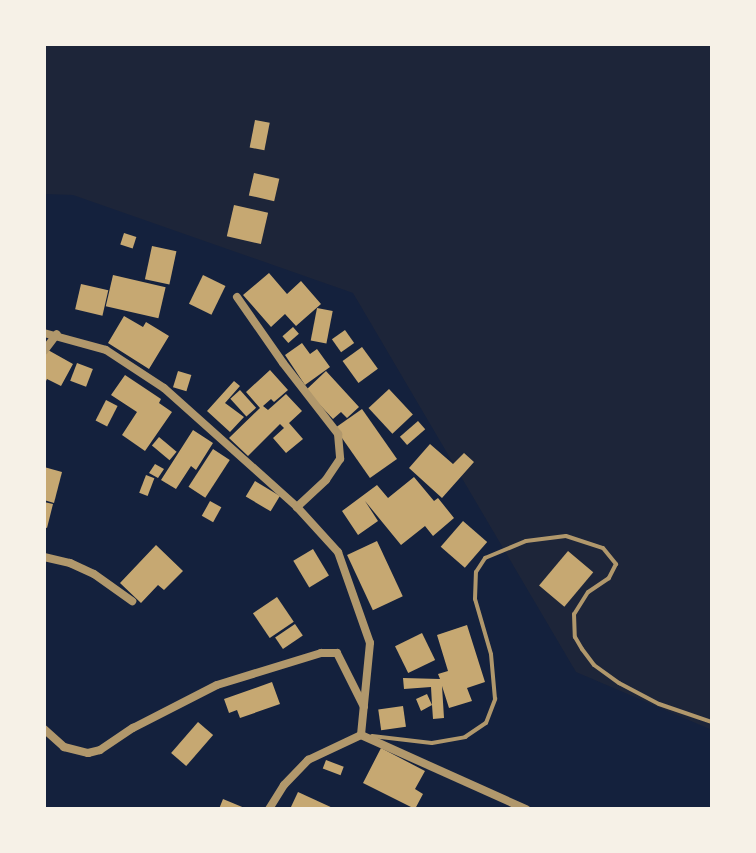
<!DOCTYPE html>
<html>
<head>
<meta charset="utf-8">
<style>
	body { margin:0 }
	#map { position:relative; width:756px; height:853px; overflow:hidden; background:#14213d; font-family:"Times New Roman",serif }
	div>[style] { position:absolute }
	.green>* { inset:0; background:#1d2539 }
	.building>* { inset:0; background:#c6a872; transform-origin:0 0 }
	.service>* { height:4px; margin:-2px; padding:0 2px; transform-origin:2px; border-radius:2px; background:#b1986c }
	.minor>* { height:8px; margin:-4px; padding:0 4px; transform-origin:4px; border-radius:4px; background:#b1986c }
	span { translate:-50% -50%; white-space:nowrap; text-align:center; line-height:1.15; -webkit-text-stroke:6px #f6f1e7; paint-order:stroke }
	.frame { position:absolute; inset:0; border:46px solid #f6f1e7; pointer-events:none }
</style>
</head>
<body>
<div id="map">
	<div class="green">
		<i style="clip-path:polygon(44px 44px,712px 44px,712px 730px,576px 672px,353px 293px,73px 195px,44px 194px)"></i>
	</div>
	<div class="building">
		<i style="left:255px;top:120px;width:15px;height:28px;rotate:11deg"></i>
		<i style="left:254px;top:173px;width:26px;height:23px;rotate:13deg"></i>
		<i style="left:234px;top:205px;width:35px;height:32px;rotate:13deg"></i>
		<i style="left:124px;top:233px;width:13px;height:12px;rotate:18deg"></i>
		<i style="left:152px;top:246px;width:25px;height:34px;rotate:12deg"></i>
		<i style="clip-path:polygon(269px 273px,287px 294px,301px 281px,321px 304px,296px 326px,285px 314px,271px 327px,243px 295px)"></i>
		<i style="left:113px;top:275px;width:54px;height:32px;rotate:13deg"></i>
		<i style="left:203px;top:275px;width:25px;height:32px;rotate:26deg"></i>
		<i style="left:81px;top:284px;width:28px;height:26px;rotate:13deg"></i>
		<i style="left:317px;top:308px;width:16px;height:33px;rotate:11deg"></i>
		<i style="clip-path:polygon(124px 316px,143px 327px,146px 322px,169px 336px,149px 369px,108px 343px)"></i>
		<i style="left:293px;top:327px;width:9px;height:14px;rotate:49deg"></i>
		<i style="left:345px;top:330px;width:16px;height:16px;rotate:55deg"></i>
		<i style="clip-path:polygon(302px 343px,310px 354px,317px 349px,330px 367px,305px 385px,285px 355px)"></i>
		<i style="left:362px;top:347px;width:27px;height:24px;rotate:54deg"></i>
		<i style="clip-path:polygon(48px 350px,73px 364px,61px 386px,47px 379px,44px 385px,44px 357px)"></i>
		<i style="left:77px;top:363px;width:17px;height:19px;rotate:21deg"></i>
		<i style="clip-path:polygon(270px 370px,288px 390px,274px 402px,271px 399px,263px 406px,268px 410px,286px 394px,302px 411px,289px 423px,303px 439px,286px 453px,273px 438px,284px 428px,280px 424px,248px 456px,229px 438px,260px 408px,246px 392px)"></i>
		<i style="left:178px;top:371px;width:14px;height:17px;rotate:17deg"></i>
		<i style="clip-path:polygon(326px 371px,359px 407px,347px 418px,341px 412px,333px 419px,306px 390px)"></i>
		<i style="clip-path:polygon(125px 375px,161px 399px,159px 403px,172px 412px,145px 451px,122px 435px,137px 412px,111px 395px)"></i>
		<i style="clip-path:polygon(234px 381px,240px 386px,225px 403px,244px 417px,230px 432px,207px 411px)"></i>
		<i style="left:389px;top:389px;width:35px;height:28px;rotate:47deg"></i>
		<i style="left:240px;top:390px;width:24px;height:13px;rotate:48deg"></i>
		<i style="left:106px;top:400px;width:13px;height:23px;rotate:27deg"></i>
		<i style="left:362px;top:409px;width:61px;height:33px;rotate:55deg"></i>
		<i style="left:418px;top:421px;width:11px;height:24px;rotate:49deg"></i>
		<i style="clip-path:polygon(193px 430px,213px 443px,196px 470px,191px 466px,176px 489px,161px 480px)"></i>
		<i style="left:159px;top:437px;width:23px;height:11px;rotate:40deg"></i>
		<i style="clip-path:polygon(430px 444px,453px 464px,464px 453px,474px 462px,442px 498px,409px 468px)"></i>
		<i style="left:213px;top:449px;width:20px;height:45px;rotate:33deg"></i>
		<i style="clip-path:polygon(155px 464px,164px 469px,158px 478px,149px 473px)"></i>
		<i style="clip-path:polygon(44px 467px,62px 472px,54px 503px,44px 500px)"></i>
		<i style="left:146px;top:475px;width:9px;height:19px;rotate:21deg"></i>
		<i style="clip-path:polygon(414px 477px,434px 501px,438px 498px,454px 518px,433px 536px,425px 526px,401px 545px,365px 501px,378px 521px,358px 535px,342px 511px,377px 485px,388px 498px)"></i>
		<i style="left:255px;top:481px;width:29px;height:18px;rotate:31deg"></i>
		<i style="left:210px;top:501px;width:13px;height:17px;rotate:29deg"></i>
		<i style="clip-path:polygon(44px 502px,53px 504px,47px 528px,44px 527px)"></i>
		<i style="left:463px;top:521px;width:32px;height:34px;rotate:41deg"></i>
		<i style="left:377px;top:541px;width:61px;height:33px;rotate:65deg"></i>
		<i style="clip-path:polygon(156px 545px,183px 571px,164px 590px,158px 585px,141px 603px,120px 583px)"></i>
		<i style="left:313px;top:549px;width:31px;height:23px;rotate:59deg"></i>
		<i style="left:568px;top:551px;width:33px;height:45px;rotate:40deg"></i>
		<i style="left:277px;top:597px;width:30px;height:29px;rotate:56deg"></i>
		<i style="left:295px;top:624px;width:14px;height:24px;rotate:56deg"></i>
		<i style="clip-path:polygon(467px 625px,485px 682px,467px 688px,472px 701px,449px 708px,442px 686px,444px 718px,433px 719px,432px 705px,421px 711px,416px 699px,427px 694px,432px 705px,431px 687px,404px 689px,403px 678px,440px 679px,438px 674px,448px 671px,437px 635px)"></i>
		<i style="left:422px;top:633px;width:30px;height:30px;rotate:64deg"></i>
		<i style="clip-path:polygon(272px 682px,280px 704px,240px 718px,237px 710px,229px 713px,224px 699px)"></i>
		<i style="left:403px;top:706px;width:21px;height:25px;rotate:82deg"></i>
		<i style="left:198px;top:722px;width:20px;height:41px;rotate:41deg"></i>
		<i style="clip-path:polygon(381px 748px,425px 771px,415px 789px,423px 794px,415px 809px,363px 783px)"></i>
		<i style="left:326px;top:760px;width:19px;height:9px;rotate:21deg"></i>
		<i style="clip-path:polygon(298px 792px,335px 809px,290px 809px)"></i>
		<i style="clip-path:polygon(223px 799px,247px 809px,219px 809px)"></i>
	</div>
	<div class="service">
		<i style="left:372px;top:736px;width:60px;rotate:6.7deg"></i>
		<i style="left:432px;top:743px;width:34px;rotate:-10deg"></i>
		<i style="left:465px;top:737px;width:25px;rotate:-34deg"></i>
		<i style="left:486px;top:723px;width:26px;rotate:-69deg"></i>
		<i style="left:495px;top:699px;width:45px;rotate:-95.1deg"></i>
		<i style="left:491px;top:654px;width:57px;rotate:-106.2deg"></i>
		<i style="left:475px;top:599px;width:27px;rotate:-88deg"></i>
		<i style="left:476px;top:572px;width:17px;rotate:-57deg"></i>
		<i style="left:485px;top:558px;width:44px;rotate:-22.5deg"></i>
		<i style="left:526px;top:541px;width:40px;rotate:-7.1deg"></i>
		<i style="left:566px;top:536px;width:39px;rotate:18deg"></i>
		<i style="left:603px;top:548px;width:21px;rotate:51deg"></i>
		<i style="left:616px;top:564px;width:16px;rotate:117deg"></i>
		<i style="left:609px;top:578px;width:25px;rotate:146deg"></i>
		<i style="left:588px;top:592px;width:26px;rotate:122deg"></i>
		<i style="left:574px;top:614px;width:23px;rotate:88deg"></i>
		<i style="left:575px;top:637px;width:14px;rotate:60deg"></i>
		<i style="left:582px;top:649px;width:20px;rotate:53deg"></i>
		<i style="left:594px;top:665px;width:31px;rotate:36deg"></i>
		<i style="left:619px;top:683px;width:45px;rotate:27.7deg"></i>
		<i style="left:659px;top:704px;width:56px;rotate:18.8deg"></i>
	</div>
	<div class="minor">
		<i style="left:237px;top:297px;width:80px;rotate:55.1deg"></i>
		<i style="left:283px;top:363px;width:90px;rotate:52.2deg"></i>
		<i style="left:338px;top:434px;width:25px;rotate:85deg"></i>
		<i style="left:340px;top:459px;width:25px;rotate:124deg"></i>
		<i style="left:326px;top:480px;width:40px;rotate:137deg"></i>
		<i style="left:44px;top:333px;width:64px;rotate:15.3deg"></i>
		<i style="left:106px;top:350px;width:69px;rotate:33.2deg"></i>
		<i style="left:164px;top:388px;width:178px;rotate:41.8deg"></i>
		<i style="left:297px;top:507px;width:61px;rotate:47.7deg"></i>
		<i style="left:338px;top:552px;width:96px;rotate:70.6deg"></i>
		<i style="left:370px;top:643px;width:92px;rotate:95.6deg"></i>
		<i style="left:361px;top:735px;width:181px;rotate:24.2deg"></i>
		<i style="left:44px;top:351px;width:21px;rotate:-53deg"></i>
		<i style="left:44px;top:557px;width:27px;rotate:13deg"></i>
		<i style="left:70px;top:563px;width:26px;rotate:25deg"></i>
		<i style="left:94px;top:574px;width:47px;rotate:35.4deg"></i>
		<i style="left:44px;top:729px;width:27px;rotate:42deg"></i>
		<i style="left:64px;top:747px;width:25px;rotate:14deg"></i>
		<i style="left:88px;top:753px;width:12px;rotate:-14deg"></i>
		<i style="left:100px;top:750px;width:40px;rotate:-34deg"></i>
		<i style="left:133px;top:728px;width:94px;rotate:-27.1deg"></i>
		<i style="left:217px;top:685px;width:109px;rotate:-17.1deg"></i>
		<i style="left:321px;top:653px;width:16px"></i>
		<i style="left:337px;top:653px;width:60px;rotate:63.4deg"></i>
		<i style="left:269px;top:809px;width:28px;rotate:-58deg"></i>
		<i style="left:284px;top:785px;width:35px;rotate:-46deg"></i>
		<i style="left:308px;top:760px;width:59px;rotate:-25.3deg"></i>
	</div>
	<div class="frame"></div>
</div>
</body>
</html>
